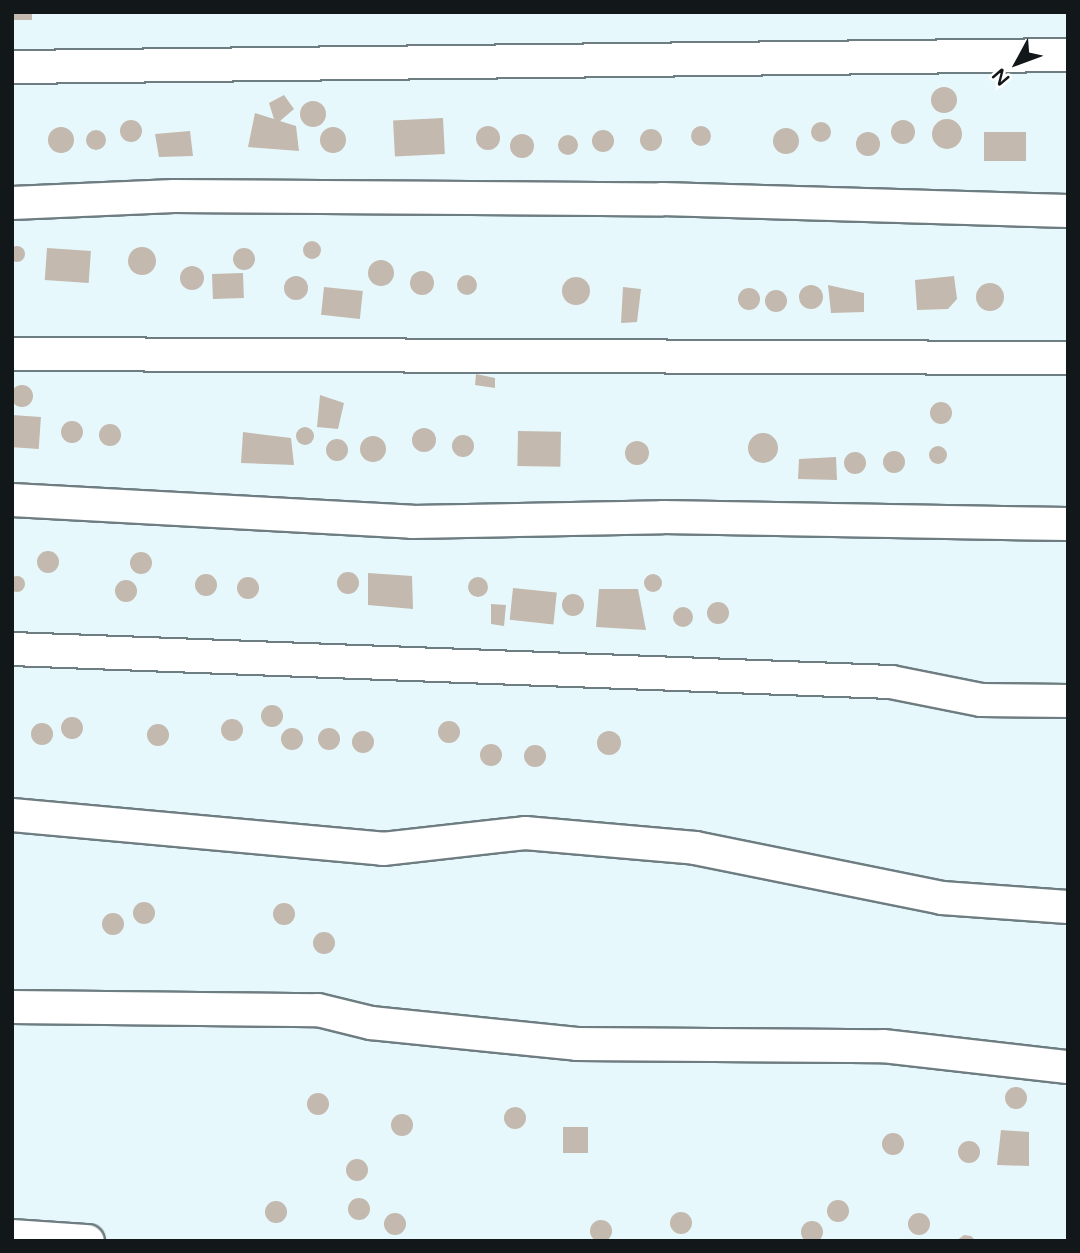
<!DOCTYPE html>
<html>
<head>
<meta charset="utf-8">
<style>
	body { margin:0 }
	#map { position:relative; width:1080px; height:1253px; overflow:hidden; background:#e7f8fc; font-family:"Varela Round",sans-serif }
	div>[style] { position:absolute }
	.building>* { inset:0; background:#c3b9ae; transform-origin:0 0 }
	.round { border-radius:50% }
	.roads { filter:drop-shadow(2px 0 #6e7d81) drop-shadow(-2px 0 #6e7d81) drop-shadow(0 2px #6e7d81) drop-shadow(0 -2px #6e7d81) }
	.street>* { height:32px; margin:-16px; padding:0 16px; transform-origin:16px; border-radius:16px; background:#fff }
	span { translate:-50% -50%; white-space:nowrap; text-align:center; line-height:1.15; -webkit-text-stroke:5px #fff; paint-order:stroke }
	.frame { position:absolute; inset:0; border:14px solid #121819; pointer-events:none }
	.north { position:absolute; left:982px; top:28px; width:70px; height:70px; -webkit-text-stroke:5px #fff; paint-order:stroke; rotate:229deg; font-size:19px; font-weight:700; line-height:28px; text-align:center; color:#121819 }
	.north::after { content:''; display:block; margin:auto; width:24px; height:32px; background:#121819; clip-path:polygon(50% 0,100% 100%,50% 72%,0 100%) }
</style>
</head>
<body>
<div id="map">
	<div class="building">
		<i style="left:12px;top:12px;width:20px;height:8px"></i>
		<i class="round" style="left:931px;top:87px;width:26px;height:26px"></i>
		<i style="clip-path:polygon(284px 95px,294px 109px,280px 121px,296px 126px,299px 151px,248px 147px,255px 113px,274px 119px,269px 103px)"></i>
		<i class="round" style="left:300px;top:101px;width:26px;height:26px"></i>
		<i style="left:443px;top:118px;width:36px;height:50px;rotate:87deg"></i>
		<i class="round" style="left:932px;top:119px;width:30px;height:30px"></i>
		<i class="round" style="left:120px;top:120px;width:22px;height:22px"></i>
		<i class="round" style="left:891px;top:120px;width:24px;height:24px"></i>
		<i class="round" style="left:811px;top:122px;width:20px;height:20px"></i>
		<i class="round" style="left:476px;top:126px;width:24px;height:24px"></i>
		<i class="round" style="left:691px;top:126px;width:20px;height:20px"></i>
		<i class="round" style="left:48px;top:127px;width:26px;height:26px"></i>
		<i class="round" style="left:320px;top:127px;width:26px;height:26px"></i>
		<i class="round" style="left:773px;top:128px;width:26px;height:26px"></i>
		<i class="round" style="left:640px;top:129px;width:22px;height:22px"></i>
		<i class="round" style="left:86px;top:130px;width:20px;height:20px"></i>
		<i class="round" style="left:592px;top:130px;width:22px;height:22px"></i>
		<i style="clip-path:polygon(190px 131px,193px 156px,159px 157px,155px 134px)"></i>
		<i class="round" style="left:856px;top:132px;width:24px;height:24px"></i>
		<i style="left:984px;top:132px;width:42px;height:29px"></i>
		<i class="round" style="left:510px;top:134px;width:24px;height:24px"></i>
		<i class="round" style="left:558px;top:135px;width:20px;height:20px"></i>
		<i class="round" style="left:303px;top:241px;width:18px;height:18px"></i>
		<i class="round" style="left:9px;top:246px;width:16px;height:16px"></i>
		<i class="round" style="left:128px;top:247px;width:28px;height:28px"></i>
		<i style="left:47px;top:248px;width:44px;height:32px;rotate:4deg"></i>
		<i class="round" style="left:233px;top:248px;width:22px;height:22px"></i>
		<i class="round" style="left:368px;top:260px;width:26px;height:26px"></i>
		<i class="round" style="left:180px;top:266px;width:24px;height:24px"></i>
		<i class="round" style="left:410px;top:271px;width:24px;height:24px"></i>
		<i style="left:243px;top:273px;width:25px;height:31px;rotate:88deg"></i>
		<i class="round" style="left:457px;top:275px;width:20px;height:20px"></i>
		<i style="clip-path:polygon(954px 276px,957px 299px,948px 309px,917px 310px,915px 280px)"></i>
		<i class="round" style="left:284px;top:276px;width:24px;height:24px"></i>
		<i class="round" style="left:562px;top:277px;width:28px;height:28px"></i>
		<i class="round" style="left:976px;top:283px;width:28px;height:28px"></i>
		<i class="round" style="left:799px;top:285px;width:24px;height:24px"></i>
		<i style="clip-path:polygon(828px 285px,864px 293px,864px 312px,831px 313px)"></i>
		<i style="left:324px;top:287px;width:39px;height:28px;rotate:6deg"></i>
		<i style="clip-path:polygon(623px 287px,641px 289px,637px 322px,621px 323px)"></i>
		<i class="round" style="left:738px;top:288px;width:22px;height:22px"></i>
		<i class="round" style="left:765px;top:290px;width:22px;height:22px"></i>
		<i style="clip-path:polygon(476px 374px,495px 378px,495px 388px,475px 385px)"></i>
		<i class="round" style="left:11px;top:385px;width:22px;height:22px"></i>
		<i style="clip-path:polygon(320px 395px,344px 403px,338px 429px,317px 427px)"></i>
		<i class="round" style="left:930px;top:402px;width:22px;height:22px"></i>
		<i style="left:12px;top:415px;width:29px;height:32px;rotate:4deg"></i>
		<i class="round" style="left:61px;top:421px;width:22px;height:22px"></i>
		<i class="round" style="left:99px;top:424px;width:22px;height:22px"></i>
		<i class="round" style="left:296px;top:427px;width:18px;height:18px"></i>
		<i class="round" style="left:412px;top:428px;width:24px;height:24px"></i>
		<i style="left:518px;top:431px;width:43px;height:35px;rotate:1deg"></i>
		<i style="clip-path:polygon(243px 432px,291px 438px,294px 465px,241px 463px)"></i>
		<i class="round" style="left:748px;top:433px;width:30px;height:30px"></i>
		<i class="round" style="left:452px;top:435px;width:22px;height:22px"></i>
		<i class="round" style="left:360px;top:436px;width:26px;height:26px"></i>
		<i class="round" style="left:326px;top:439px;width:22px;height:22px"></i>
		<i class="round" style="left:625px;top:441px;width:24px;height:24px"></i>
		<i class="round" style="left:929px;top:446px;width:18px;height:18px"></i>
		<i class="round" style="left:883px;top:451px;width:22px;height:22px"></i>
		<i class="round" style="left:844px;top:452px;width:22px;height:22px"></i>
		<i style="clip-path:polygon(836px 457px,837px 480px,798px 479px,799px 459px)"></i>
		<i class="round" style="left:37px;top:551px;width:22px;height:22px"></i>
		<i class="round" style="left:130px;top:552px;width:22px;height:22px"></i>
		<i class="round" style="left:337px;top:572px;width:22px;height:22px"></i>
		<i style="clip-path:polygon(368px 573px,412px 576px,413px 609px,368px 605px)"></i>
		<i class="round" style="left:644px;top:574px;width:18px;height:18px"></i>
		<i class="round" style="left:195px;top:574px;width:22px;height:22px"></i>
		<i class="round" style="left:9px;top:576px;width:16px;height:16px"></i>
		<i class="round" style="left:237px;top:577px;width:22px;height:22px"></i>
		<i class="round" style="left:468px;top:577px;width:20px;height:20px"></i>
		<i class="round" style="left:115px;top:580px;width:22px;height:22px"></i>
		<i style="left:513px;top:588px;width:44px;height:32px;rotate:6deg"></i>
		<i style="clip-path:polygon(599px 589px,638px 589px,646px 630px,596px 627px)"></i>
		<i class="round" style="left:562px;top:594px;width:22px;height:22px"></i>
		<i class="round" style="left:707px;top:602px;width:22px;height:22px"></i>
		<i style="clip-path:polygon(491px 604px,506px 605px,504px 626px,491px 624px)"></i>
		<i class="round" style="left:673px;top:607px;width:20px;height:20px"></i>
		<i class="round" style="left:261px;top:705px;width:22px;height:22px"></i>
		<i class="round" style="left:61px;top:717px;width:22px;height:22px"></i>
		<i class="round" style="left:221px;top:719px;width:22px;height:22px"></i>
		<i class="round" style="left:438px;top:721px;width:22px;height:22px"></i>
		<i class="round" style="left:31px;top:723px;width:22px;height:22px"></i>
		<i class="round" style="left:147px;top:724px;width:22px;height:22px"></i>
		<i class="round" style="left:281px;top:728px;width:22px;height:22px"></i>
		<i class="round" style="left:318px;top:728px;width:22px;height:22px"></i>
		<i class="round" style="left:352px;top:731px;width:22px;height:22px"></i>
		<i class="round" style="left:597px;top:731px;width:24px;height:24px"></i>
		<i class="round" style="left:480px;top:744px;width:22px;height:22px"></i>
		<i class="round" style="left:524px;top:745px;width:22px;height:22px"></i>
		<i class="round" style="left:133px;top:902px;width:22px;height:22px"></i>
		<i class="round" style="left:273px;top:903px;width:22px;height:22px"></i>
		<i class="round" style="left:102px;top:913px;width:22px;height:22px"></i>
		<i class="round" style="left:313px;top:932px;width:22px;height:22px"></i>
		<i class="round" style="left:1005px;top:1087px;width:22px;height:22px"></i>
		<i class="round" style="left:307px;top:1093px;width:22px;height:22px"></i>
		<i class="round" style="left:504px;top:1107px;width:22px;height:22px"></i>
		<i class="round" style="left:391px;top:1114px;width:22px;height:22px"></i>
		<i style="left:563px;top:1127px;width:25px;height:26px"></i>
		<i style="clip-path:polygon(1001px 1130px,1029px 1132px,1029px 1166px,997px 1165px)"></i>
		<i class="round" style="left:882px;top:1133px;width:22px;height:22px"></i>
		<i class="round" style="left:958px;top:1141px;width:22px;height:22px"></i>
		<i class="round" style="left:346px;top:1159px;width:22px;height:22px"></i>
		<i class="round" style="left:348px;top:1198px;width:22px;height:22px"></i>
		<i class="round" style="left:827px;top:1200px;width:22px;height:22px"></i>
		<i class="round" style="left:265px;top:1201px;width:22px;height:22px"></i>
		<i class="round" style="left:670px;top:1212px;width:22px;height:22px"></i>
		<i class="round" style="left:908px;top:1213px;width:22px;height:22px"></i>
		<i class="round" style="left:384px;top:1213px;width:22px;height:22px"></i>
		<i class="round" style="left:590px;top:1220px;width:22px;height:22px"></i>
		<i class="round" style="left:801px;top:1221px;width:22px;height:22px"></i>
		<i style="clip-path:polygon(964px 1235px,971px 1236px,976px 1241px,956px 1241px)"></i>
	</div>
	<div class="roads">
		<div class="street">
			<i style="left:12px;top:67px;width:1056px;rotate:-0.65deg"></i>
			<i style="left:12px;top:203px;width:162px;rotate:-2.5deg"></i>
			<i style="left:174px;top:196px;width:488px;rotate:0.4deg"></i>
			<i style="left:662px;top:199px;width:406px;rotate:1.7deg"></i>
			<i style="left:12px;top:354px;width:1056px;rotate:0.22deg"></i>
			<i style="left:12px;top:500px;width:401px;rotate:3.1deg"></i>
			<i style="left:412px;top:522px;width:251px;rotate:-1.1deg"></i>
			<i style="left:663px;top:517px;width:405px;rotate:1deg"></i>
			<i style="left:12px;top:649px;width:880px;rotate:2.15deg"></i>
			<i style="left:891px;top:682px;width:92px;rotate:11.3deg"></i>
			<i style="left:981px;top:700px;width:87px;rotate:0.7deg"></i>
			<i style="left:12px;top:815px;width:373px;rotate:5.2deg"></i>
			<i style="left:383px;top:849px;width:143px;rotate:-6.4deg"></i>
			<i style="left:525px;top:833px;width:171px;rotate:5deg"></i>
			<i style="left:695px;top:848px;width:252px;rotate:11.4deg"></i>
			<i style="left:942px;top:898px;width:126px;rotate:4.1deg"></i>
			<i style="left:12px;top:1007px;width:306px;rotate:0.6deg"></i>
			<i style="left:318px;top:1010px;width:55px;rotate:13.8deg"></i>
			<i style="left:371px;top:1023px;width:207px;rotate:5.8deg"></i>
			<i style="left:577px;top:1044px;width:306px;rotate:0.4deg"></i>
			<i style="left:883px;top:1046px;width:186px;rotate:6.5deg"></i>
			<i style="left:12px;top:1236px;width:76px;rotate:3.8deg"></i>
		</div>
	</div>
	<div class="frame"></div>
	<div class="north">N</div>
</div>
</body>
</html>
